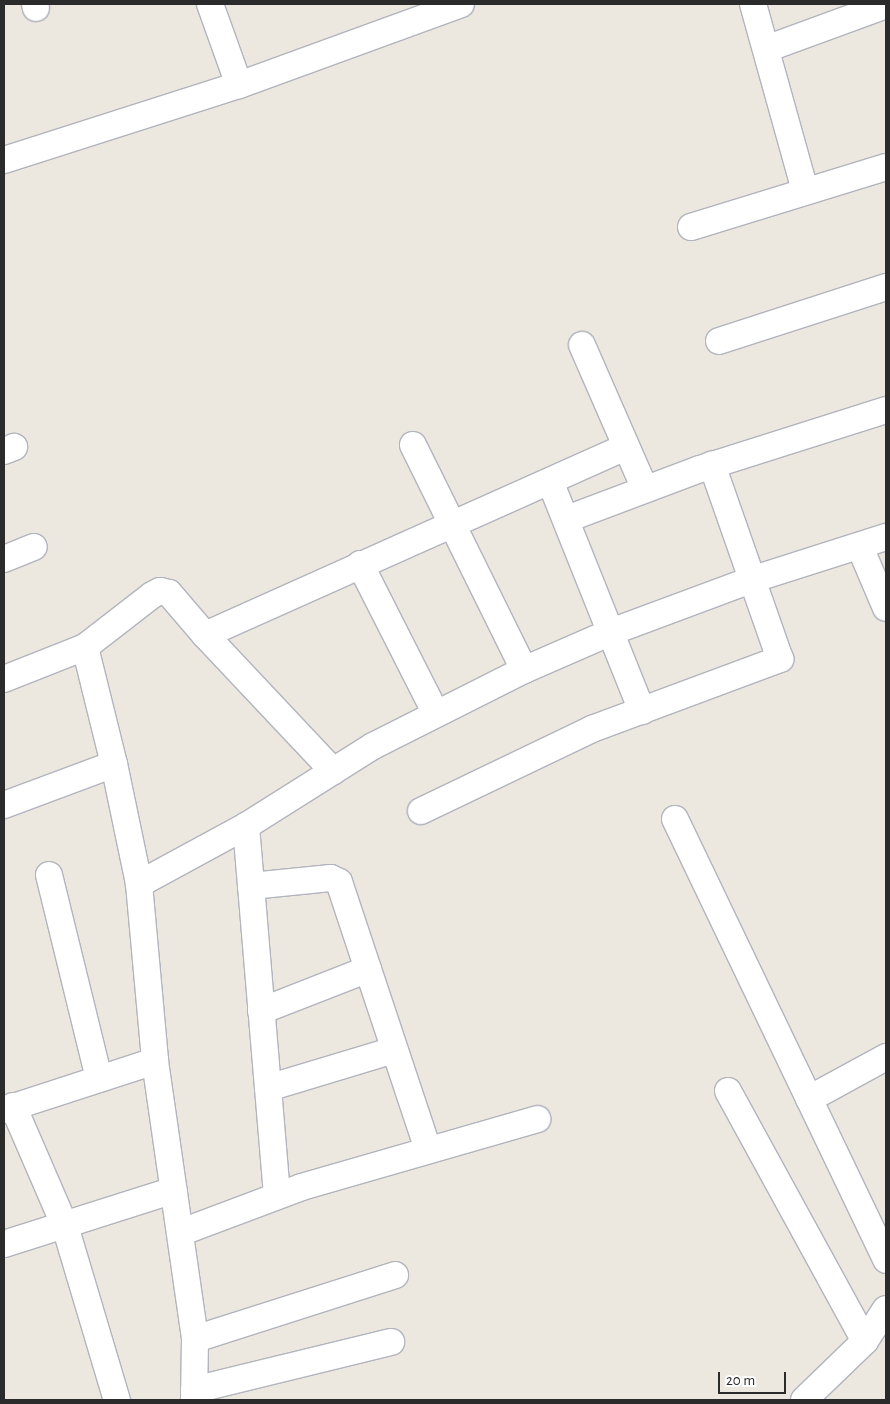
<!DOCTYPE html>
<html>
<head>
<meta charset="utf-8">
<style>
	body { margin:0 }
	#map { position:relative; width:890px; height:1404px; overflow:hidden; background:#ece7df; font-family:"Alegreya Sans",sans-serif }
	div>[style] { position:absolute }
	.roads { filter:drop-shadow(1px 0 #b2b4be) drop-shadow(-1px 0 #b2b4be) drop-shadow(0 1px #b2b4be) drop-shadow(0 -1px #b2b4be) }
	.street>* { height:26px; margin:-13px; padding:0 13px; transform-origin:13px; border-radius:13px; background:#fff }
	span { translate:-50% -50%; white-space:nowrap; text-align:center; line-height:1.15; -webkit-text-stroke:4.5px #fff; paint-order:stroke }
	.frame { position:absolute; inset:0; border:5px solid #2b2b2b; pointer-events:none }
	.scale { position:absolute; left:718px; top:1372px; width:68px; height:22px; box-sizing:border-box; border:2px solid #2b2b2b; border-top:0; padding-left:6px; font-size:15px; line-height:18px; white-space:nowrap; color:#2b2b2b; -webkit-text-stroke:4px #fff; paint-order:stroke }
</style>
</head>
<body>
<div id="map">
	<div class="roads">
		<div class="street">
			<i style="left:35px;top:4px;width:4px;rotate:76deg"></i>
			<i style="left:210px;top:4px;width:86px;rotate:70.3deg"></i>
			<i style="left:753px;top:4px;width:193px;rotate:74.4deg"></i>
			<i style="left:766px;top:49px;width:128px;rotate:-20.1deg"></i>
			<i style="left:4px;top:160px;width:247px;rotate:-17.7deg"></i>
			<i style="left:239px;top:85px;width:236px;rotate:-20deg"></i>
			<i style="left:691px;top:227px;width:204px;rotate:-17.1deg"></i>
			<i style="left:719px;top:341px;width:176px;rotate:-17.9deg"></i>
			<i style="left:582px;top:345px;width:157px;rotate:66.4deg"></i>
			<i style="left:413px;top:445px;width:251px;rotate:63.7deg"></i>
			<i style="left:4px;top:451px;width:11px;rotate:-22deg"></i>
			<i style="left:550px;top:481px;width:248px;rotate:68.2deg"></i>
			<i style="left:567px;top:519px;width:142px;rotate:-20.6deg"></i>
			<i style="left:700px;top:469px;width:195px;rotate:-17.6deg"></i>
			<i style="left:860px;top:547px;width:66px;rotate:66.9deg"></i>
			<i style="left:4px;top:559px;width:32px;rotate:-22deg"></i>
			<i style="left:360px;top:564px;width:166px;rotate:63.1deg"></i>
			<i style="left:205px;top:635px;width:461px;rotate:-24.1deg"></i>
			<i style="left:85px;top:647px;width:121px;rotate:76.1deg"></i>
			<i style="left:114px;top:764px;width:123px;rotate:78.2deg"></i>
			<i style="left:139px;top:884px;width:178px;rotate:84.8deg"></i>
			<i style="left:155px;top:1061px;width:281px;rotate:81.8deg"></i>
			<i style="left:195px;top:1339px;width:61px;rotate:90.9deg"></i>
			<i style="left:4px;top:679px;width:87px;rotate:-21.6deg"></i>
			<i style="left:85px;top:647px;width:85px;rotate:-37.8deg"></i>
			<i style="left:152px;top:595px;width:9px;rotate:-27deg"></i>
			<i style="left:160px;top:591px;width:9px;rotate:13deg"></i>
			<i style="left:169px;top:593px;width:55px;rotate:49.4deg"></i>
			<i style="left:205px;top:635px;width:187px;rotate:46.7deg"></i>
			<i style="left:4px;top:805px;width:117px;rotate:-20.4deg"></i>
			<i style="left:421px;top:811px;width:190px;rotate:-25.6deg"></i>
			<i style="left:592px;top:729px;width:201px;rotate:-20.4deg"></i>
			<i style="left:780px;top:659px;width:206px;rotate:-109.3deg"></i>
			<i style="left:675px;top:819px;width:489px;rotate:64.4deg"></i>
			<i style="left:246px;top:826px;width:370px;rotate:85.2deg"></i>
			<i style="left:49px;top:875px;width:210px;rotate:76.2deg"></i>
			<i style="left:139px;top:884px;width:122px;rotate:-28.5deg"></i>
			<i style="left:246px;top:826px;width:150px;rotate:-32.2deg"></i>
			<i style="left:373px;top:746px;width:169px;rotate:-26.7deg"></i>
			<i style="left:524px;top:670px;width:95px;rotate:-23.6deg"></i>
			<i style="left:611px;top:632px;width:146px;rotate:-20.4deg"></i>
			<i style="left:748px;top:581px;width:145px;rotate:-17.7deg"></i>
			<i style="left:251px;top:886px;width:80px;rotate:-5.7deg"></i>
			<i style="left:331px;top:878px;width:9px;rotate:27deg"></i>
			<i style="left:339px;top:882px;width:282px;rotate:71.6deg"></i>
			<i style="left:261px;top:1011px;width:115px;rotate:-21.4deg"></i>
			<i style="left:268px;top:1088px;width:132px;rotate:-16.8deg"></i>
			<i style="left:728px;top:1091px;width:285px;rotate:61.3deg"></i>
			<i style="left:809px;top:1099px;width:88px;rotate:-28.6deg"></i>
			<i style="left:13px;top:1106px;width:131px;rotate:66.6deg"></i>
			<i style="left:65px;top:1226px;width:182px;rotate:73.4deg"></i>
			<i style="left:4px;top:1110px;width:159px;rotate:-18deg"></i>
			<i style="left:182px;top:1232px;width:128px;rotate:-20.6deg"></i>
			<i style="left:302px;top:1187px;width:245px;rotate:-16.1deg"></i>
			<i style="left:4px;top:1244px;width:178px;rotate:-17.6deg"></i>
			<i style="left:195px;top:1339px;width:210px;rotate:-17.7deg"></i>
			<i style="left:194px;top:1390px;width:203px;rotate:-13.7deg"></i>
			<i style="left:804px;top:1400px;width:85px;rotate:-44deg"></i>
			<i style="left:865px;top:1341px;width:38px;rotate:-57deg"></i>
		</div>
	</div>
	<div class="frame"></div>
	<div class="scale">20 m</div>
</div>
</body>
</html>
